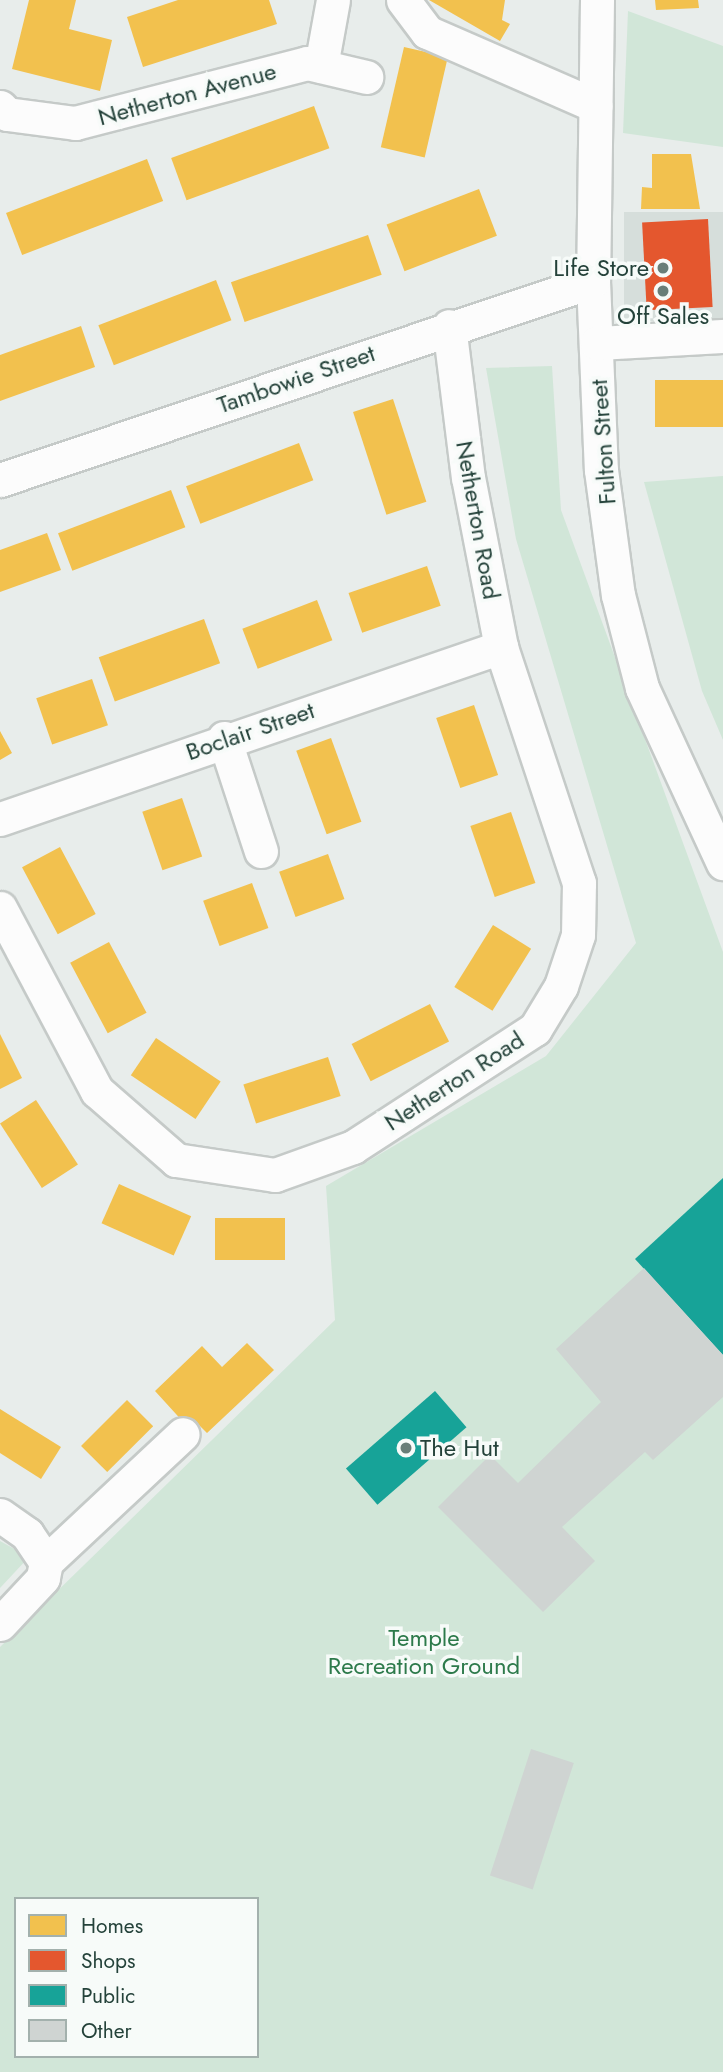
<!DOCTYPE html>
<html>
<head>
<meta charset="utf-8">
<style>
	body { margin:0 }
	#map { position:relative; width:723px; height:2072px; overflow:hidden; background:#e8edeb; font-family:Jost,sans-serif }
	div>[style] { position:absolute }
	.built>* { inset:0; background:#d6dedb; transform-origin:0 0 }
	.green>* { inset:0; background:#d1e6d8 }
	.homes>* { inset:0; background:#f2c14e; transform-origin:0 0 }
	.shops>* { inset:0; background:#e4572e; transform-origin:0 0 }
	.public>* { inset:0; background:#17a398; transform-origin:0 0 }
	.building>* { inset:0; background:#cfd4d2; transform-origin:0 0 }
	.roads { filter:drop-shadow(2px 0 #c5cac8) drop-shadow(-2px 0 #c5cac8) drop-shadow(0 2px #c5cac8) drop-shadow(0 -2px #c5cac8) }
	.minor>* { height:33px; margin:-16.5px; padding:0 16.5px; transform-origin:16.5px; border-radius:16.5px; background:#fcfcfc }
	.dots>* { width:19px; height:19px; translate:-50% -50%; box-sizing:border-box; border:4px solid #f7fbf9; border-radius:50% }
	span { translate:-50% -50%; white-space:nowrap; text-align:center; line-height:1.15; -webkit-text-stroke:7px #f7fbf9; paint-order:stroke }
	.street-label { font-size:24px; color:#24423a }
	.poi-label { font-size:24px; color:#24423a }
	.right { translate:-100% -50%; text-align:right }
	.left { translate:0 -50%; text-align:left }
	.park-label { font-size:24px; color:#2d7a4b }
	.legend { position:absolute; left:14px; top:1897px; width:245px; height:161px; box-sizing:border-box; background:#f7fbf9; border:2px solid #a3b1ad; margin:0; padding:9px 12px; list-style:none; font-size:21px; color:#24423a }
	.legend li { display:flex; align-items:center; gap:14px; height:35px }
	.legend b { width:35px; border:2px solid #a3b1ad }
</style>
</head>
<body>
<div id="map">
	<div class="built">
		<i style="left:723px;top:212px;width:109px;height:99px;rotate:90deg"></i>
	</div>
	<div class="green">
		<i style="clip-path:polygon(628px 11px,723px 46px,723px 147px,623px 133px)"></i>
		<i style="clip-path:polygon(evenodd,552px 366px,561px 510px,723px 952px,723px 2072px,0 2072px,0 1647px,335px 1320px,326px 1186px,546px 1056px,636px 943px,516px 539px,486px 368px,552px 366px,16px 1899px,257px 1899px,257px 2056px,16px 2056px,16px 1899px)"></i>
		<i style="clip-path:polygon(723px 476px,723px 740px,702px 691px,644px 482px)"></i>
		<i style="clip-path:polygon(0 1541px,29px 1557px,0 1588px)"></i>
	</div>
	<div class="homes">
		<i style="clip-path:polygon(29px 0,76px 0,69px 29px,112px 40px,100px 91px,12px 69px)"></i>
		<i style="clip-path:polygon(178px 0,269px 0,277px 24px,143px 67px,127px 17px)"></i>
		<i style="clip-path:polygon(429px 0,505px 0,502px 20px,510px 24px,500px 41px)"></i>
		<i style="clip-path:polygon(655px 0,698px 0,699px 8px,656px 10px)"></i>
		<i style="left:404px;top:47px;width:45px;height:103px;rotate:13deg"></i>
		<i style="left:314px;top:106px;width:45px;height:152px;rotate:70deg"></i>
		<i style="clip-path:polygon(652px 154px,691px 154px,700px 209px,641px 209px,642px 187px,652px 188px)"></i>
		<i style="left:147px;top:159px;width:45px;height:151px;rotate:69deg"></i>
		<i style="left:479px;top:189px;width:50px;height:99px;rotate:69deg"></i>
		<i style="left:368px;top:235px;width:42px;height:145px;rotate:71deg"></i>
		<i style="left:216px;top:280px;width:43px;height:126px;rotate:69deg"></i>
		<i style="clip-path:polygon(81px 326px,95px 367px,0 401px,0 355px)"></i>
		<i style="left:723px;top:380px;width:47px;height:68px;rotate:90deg"></i>
		<i style="left:393px;top:399px;width:108px;height:42px;rotate:72deg"></i>
		<i style="left:299px;top:443px;width:40px;height:121px;rotate:69deg"></i>
		<i style="left:171px;top:490px;width:40px;height:121px;rotate:69deg"></i>
		<i style="clip-path:polygon(47px 533px,61px 570px,0 592px,0 550px)"></i>
		<i style="left:427px;top:566px;width:42px;height:83px;rotate:71deg"></i>
		<i style="left:317px;top:600px;width:43px;height:80px;rotate:69deg"></i>
		<i style="left:204px;top:619px;width:47px;height:112px;rotate:70deg"></i>
		<i style="left:92px;top:679px;width:49px;height:59px;rotate:71deg"></i>
		<i style="left:474px;top:705px;width:74px;height:40px;rotate:71deg"></i>
		<i style="clip-path:polygon(0 731px,12px 753px,0 760px)"></i>
		<i style="left:331px;top:738px;width:89px;height:37px;rotate:70deg"></i>
		<i style="left:182px;top:798px;width:62px;height:42px;rotate:71deg"></i>
		<i style="left:511px;top:812px;width:75px;height:43px;rotate:71deg"></i>
		<i style="left:60px;top:847px;width:76px;height:43px;rotate:62deg"></i>
		<i style="left:328px;top:854px;width:48px;height:52px;rotate:70deg"></i>
		<i style="left:252px;top:883px;width:48px;height:52px;rotate:70deg"></i>
		<i style="left:493px;top:925px;width:45px;height:73px;rotate:32deg"></i>
		<i style="left:109px;top:942px;width:80px;height:44px;rotate:62deg"></i>
		<i style="left:430px;top:1004px;width:42px;height:88px;rotate:63deg"></i>
		<i style="clip-path:polygon(0 1034px,22px 1078px,0 1089px)"></i>
		<i style="left:156px;top:1038px;width:78px;height:45px;rotate:34deg"></i>
		<i style="left:328px;top:1057px;width:41px;height:89px;rotate:72deg"></i>
		<i style="left:36px;top:1100px;width:77px;height:43px;rotate:57deg"></i>
		<i style="left:119px;top:1184px;width:79px;height:43px;rotate:24deg"></i>
		<i style="left:215px;top:1218px;width:70px;height:42px"></i>
		<i style="clip-path:polygon(247px 1343px,274px 1370px,207px 1433px,193px 1419px,186px 1425px,155px 1391px,202px 1346px,222px 1367px)"></i>
		<i style="left:127px;top:1400px;width:37px;height:65px;rotate:45deg"></i>
		<i style="clip-path:polygon(0 1409px,61px 1447px,41px 1479px,0 1453px)"></i>
	</div>
	<div class="shops">
		<i style="left:708px;top:219px;width:88px;height:66px;rotate:87deg"></i>
	</div>
	<div class="public">
		<i style="clip-path:polygon(723px 1178px,723px 1355px,635px 1259px)"></i>
		<i style="left:435px;top:1391px;width:48px;height:118px;rotate:49deg"></i>
	</div>
	<div class="building">
		<i style="clip-path:polygon(644px 1268px,723px 1355px,723px 1397px,653px 1460px,645px 1452px,562px 1527px,595px 1561px,543px 1612px,438px 1507px,490px 1455px,518px 1483px,601px 1402px,556px 1349px)"></i>
		<i style="left:531px;top:1749px;width:45px;height:133px;rotate:18deg"></i>
	</div>
	<div class="roads">
		<div class="minor">
			<i style="left:403px;top:0;width:40px;rotate:53deg"></i>
			<i style="left:427px;top:32px;width:184px;rotate:23.6deg"></i>
			<i style="left:597px;top:0;width:281px;rotate:90.8deg"></i>
			<i style="left:593px;top:281px;width:189px;rotate:87.6deg"></i>
			<i style="left:601px;top:470px;width:126px;rotate:82.3deg"></i>
			<i style="left:618px;top:595px;width:96px;rotate:75.5deg"></i>
			<i style="left:642px;top:688px;width:193px;rotate:65.2deg"></i>
			<i style="left:321px;top:66px;width:67px;rotate:-79.7deg"></i>
			<i style="left:0;top:107px;width:10px;rotate:45deg"></i>
			<i style="left:7px;top:114px;width:69px;rotate:7.5deg"></i>
			<i style="left:75px;top:123px;width:240px;rotate:-14.5deg"></i>
			<i style="left:307px;top:63px;width:61px;rotate:13.3deg"></i>
			<i style="left:597px;top:343px;width:126px;rotate:-3.2deg"></i>
			<i style="left:0;top:480px;width:625px;rotate:-18.55deg"></i>
			<i style="left:224px;top:738px;width:119px;rotate:71.9deg"></i>
			<i style="left:0;top:819px;width:530px;rotate:-18.95deg"></i>
			<i style="left:0;top:908px;width:207px;rotate:62.1deg"></i>
			<i style="left:97px;top:1091px;width:105px;rotate:41.1deg"></i>
			<i style="left:176px;top:1160px;width:100px;rotate:8.6deg"></i>
			<i style="left:275px;top:1175px;width:83px;rotate:-19.7deg"></i>
			<i style="left:353px;top:1147px;width:217px;rotate:-33deg"></i>
			<i style="left:535px;top:1029px;width:50px;rotate:-58.8deg"></i>
			<i style="left:561px;top:986px;width:54px;rotate:-71.6deg"></i>
			<i style="left:578px;top:935px;width:52px;rotate:-88.9deg"></i>
			<i style="left:579px;top:883px;width:249px;rotate:-108.3deg"></i>
			<i style="left:501px;top:647px;width:172px;rotate:-101deg"></i>
			<i style="left:468px;top:478px;width:153px;rotate:-97.1deg"></i>
			<i style="left:0;top:1515px;width:33px;rotate:35deg"></i>
			<i style="left:27px;top:1534px;width:34px;rotate:56deg"></i>
			<i style="left:46px;top:1562px;width:16px;rotate:101deg"></i>
			<i style="left:43px;top:1578px;width:63px;rotate:133.1deg"></i>
			<i style="left:46px;top:1562px;width:187px;rotate:-43.1deg"></i>
		</div>
	</div>
	<div class="dots">
		<i style="left:663px;top:268px;background:#697e78"></i>
		<i style="left:663px;top:291px;background:#697e78"></i>
		<i style="left:406px;top:1448px;background:#697e78"></i>
	</div>
	<div class="street-label">
		<span style="left:187px;top:94px;rotate:-15deg">Netherton Avenue</span>
		<span style="left:296px;top:379px;rotate:-19deg">Tambowie Street</span>
		<span style="left:603px;top:442px;rotate:-94deg">Fulton Street</span>
		<span style="left:478px;top:520px;rotate:80deg">Netherton Road</span>
		<span style="left:250px;top:731px;rotate:-19deg">Boclair Street</span>
		<span style="left:454px;top:1081px;rotate:-33deg">Netherton Road</span>
	</div>
	<div class="poi-label">
		<span class="right" style="left:649px;top:268px">Life Store</span>
		<span style="left:663px;top:316px">Off Sales</span>
		<span class="left" style="left:420px;top:1448px">The Hut</span>
	</div>
	<div class="park-label">
		<span style="left:424px;top:1652px">Temple<br>Recreation Ground</span>
	</div>
	<ul class="legend">
	<li><b style="height:19px;background:#f2c14e"></b>Homes</li>
	<li><b style="height:19px;background:#e4572e"></b>Shops</li>
	<li><b style="height:19px;background:#17a398"></b>Public</li>
	<li><b style="height:19px;background:#cfd4d2"></b>Other</li>
	</ul>
</div>
</body>
</html>
